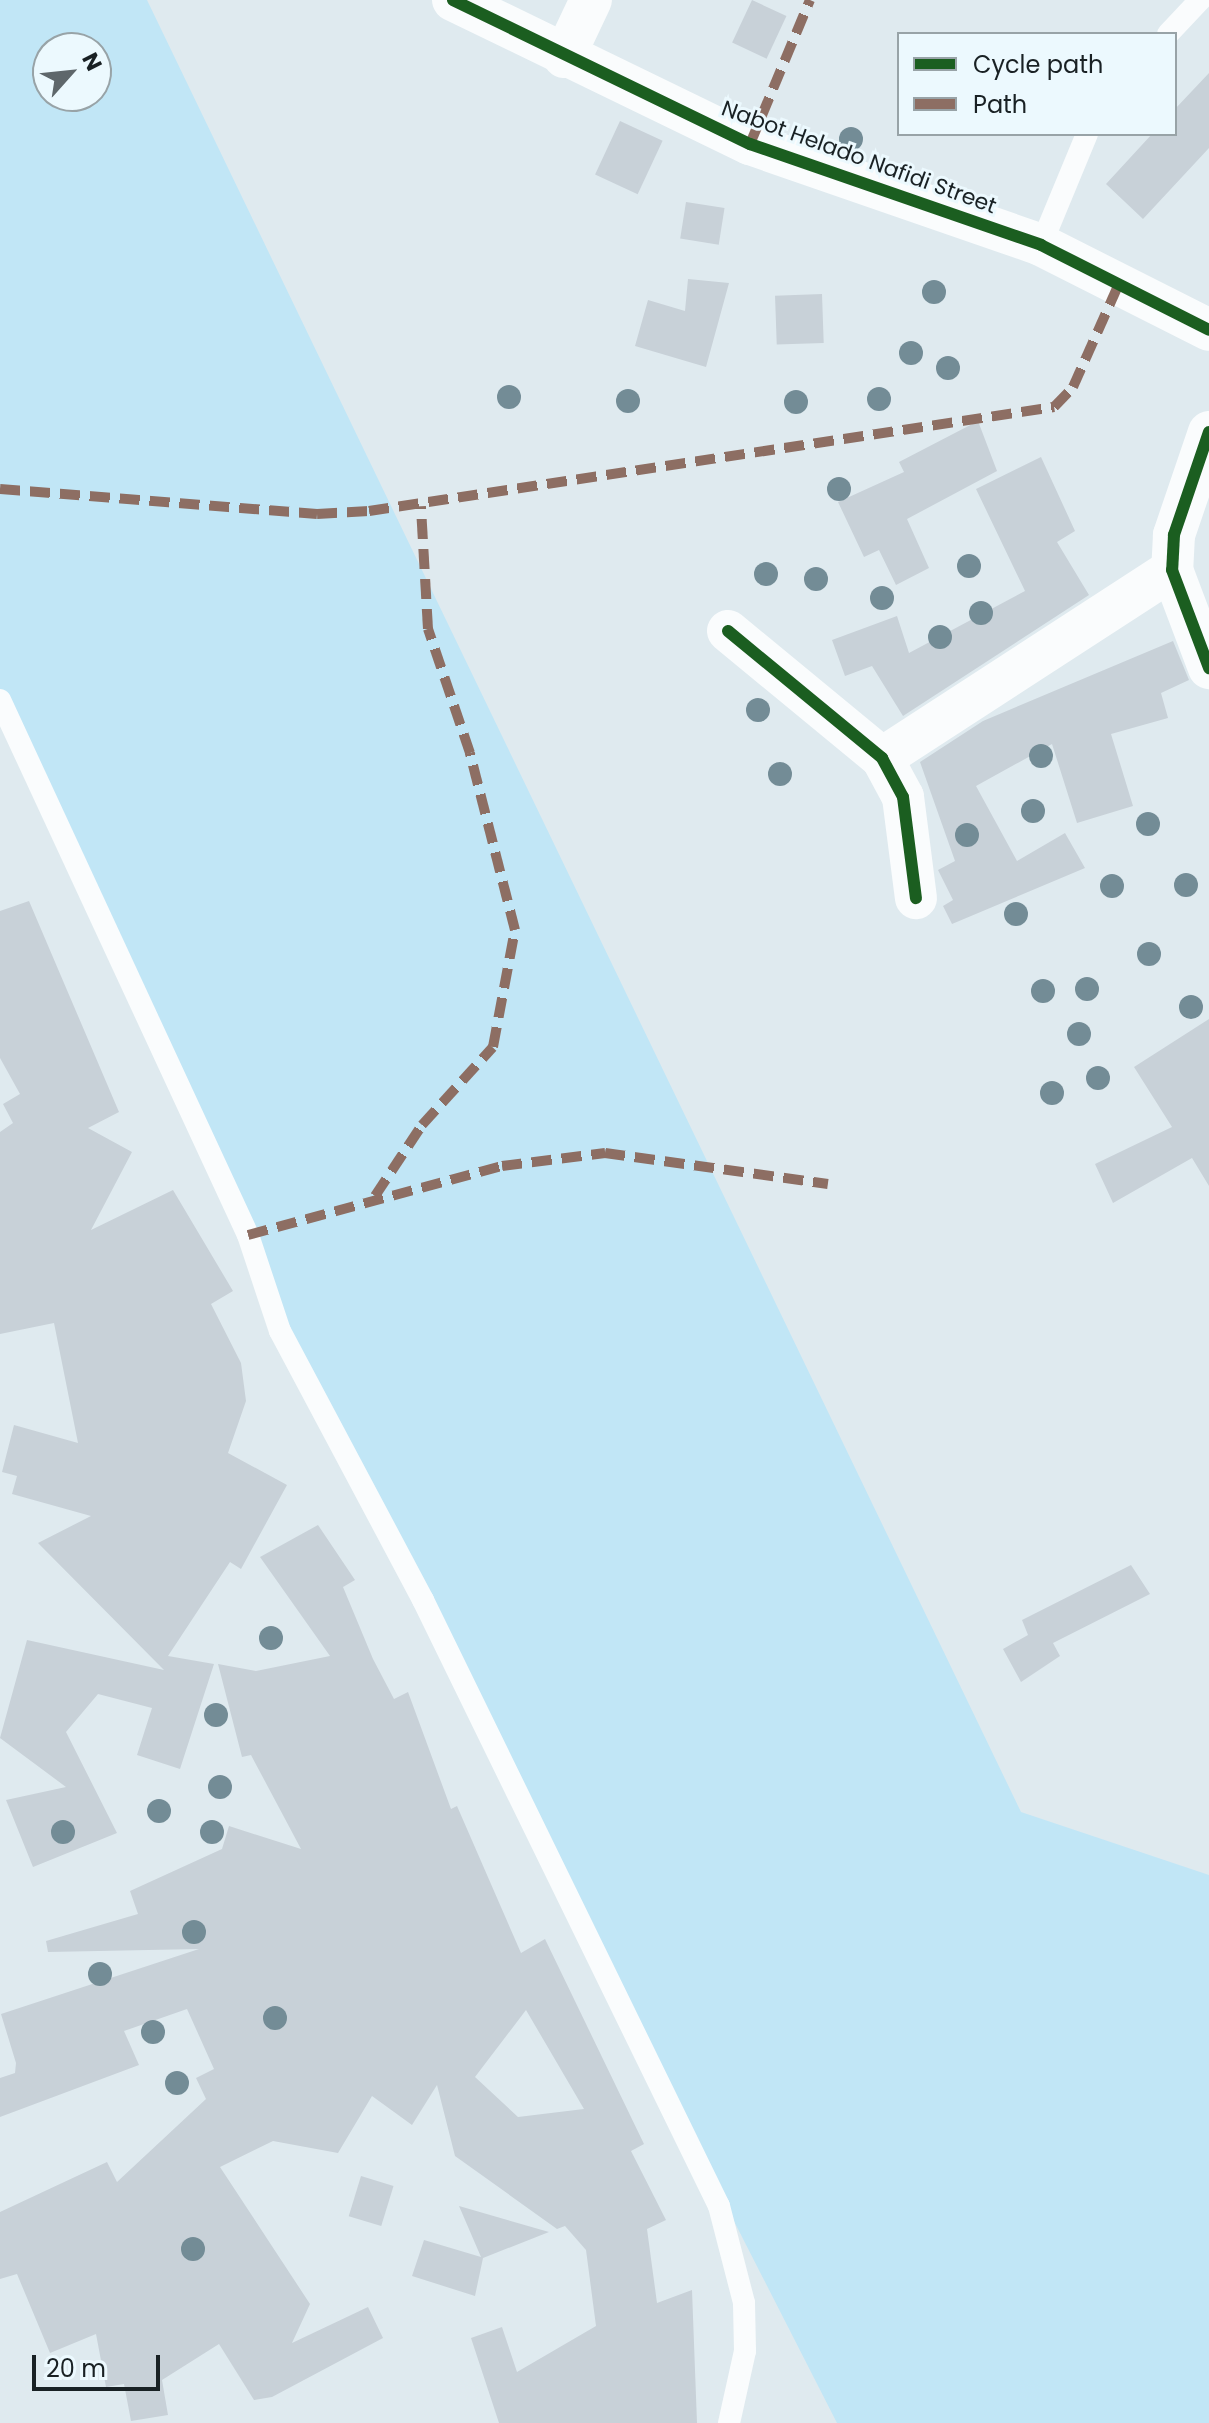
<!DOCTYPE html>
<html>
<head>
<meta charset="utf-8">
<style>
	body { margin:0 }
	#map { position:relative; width:1209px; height:2423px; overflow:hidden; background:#dfeaef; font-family:Poppins,sans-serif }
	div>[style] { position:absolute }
	.green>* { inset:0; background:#c1e6f6 }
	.building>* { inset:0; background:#c8d1d8; transform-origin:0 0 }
	.service>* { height:22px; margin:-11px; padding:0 11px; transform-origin:11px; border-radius:11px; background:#fafcfd }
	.minor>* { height:42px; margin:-21px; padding:0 21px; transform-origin:21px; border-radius:21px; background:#fafcfd }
	.quiet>* { height:10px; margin-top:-5px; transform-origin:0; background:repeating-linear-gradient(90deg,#8d6e63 0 20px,transparent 0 30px) }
	.cycleway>* { height:12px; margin:-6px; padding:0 6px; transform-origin:6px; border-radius:6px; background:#1b5e20 }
	.trees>* { width:24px; height:24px; margin:-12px; border-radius:50%; background:#738c96 }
	span { translate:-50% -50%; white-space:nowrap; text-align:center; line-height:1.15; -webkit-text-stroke:6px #ecf9fe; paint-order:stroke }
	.street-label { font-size:22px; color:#192124 }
	.legend { position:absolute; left:897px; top:32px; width:280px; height:104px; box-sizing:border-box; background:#ecf9fe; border:2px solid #98a3a7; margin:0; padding:10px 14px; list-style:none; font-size:24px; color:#192124 }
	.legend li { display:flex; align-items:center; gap:16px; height:40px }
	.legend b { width:40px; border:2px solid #98a3a7 }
	.north { position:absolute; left:32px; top:32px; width:80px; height:80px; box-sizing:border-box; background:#ecf9fe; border:2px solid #98a3a7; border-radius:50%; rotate:63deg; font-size:22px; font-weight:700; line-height:32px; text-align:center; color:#192124 }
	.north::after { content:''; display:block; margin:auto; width:28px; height:36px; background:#5e676b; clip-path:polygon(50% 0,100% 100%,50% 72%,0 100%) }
	.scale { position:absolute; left:32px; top:2355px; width:128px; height:36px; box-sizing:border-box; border:4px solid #192124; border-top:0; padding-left:10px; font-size:24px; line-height:28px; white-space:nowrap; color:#192124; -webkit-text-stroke:6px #ecf9fe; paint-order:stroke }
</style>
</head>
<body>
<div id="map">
	<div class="green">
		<i style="clip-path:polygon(evenodd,0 0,147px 0,1021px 1812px,1209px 1875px,1209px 2423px,837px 2423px,280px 1331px,0 700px,0 0,48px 48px,96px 48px,96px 96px,48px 96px,48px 48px)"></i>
	</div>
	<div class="building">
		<i style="left:752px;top:0;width:38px;height:47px;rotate:25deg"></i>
		<i style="clip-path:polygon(1209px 73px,1209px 148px,1143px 219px,1106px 184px,1152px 134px,1175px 134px,1175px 109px)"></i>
		<i style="left:620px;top:121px;width:47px;height:59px;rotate:25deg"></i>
		<i style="left:686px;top:202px;width:39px;height:37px;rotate:9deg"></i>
		<i style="clip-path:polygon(688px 279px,729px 283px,706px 367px,635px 346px,648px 300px,685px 311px)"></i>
		<i style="left:822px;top:294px;width:49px;height:47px;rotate:88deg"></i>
		<i style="clip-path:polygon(978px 421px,997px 471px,907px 519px,929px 568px,896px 585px,879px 550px,864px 557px,838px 502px,904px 472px,899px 462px)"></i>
		<i style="clip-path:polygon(1041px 457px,1075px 531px,1057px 542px,1089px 595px,903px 716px,872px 666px,845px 676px,832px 640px,897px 616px,909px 653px,1025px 591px,976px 489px)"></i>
		<i style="clip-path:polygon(1173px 641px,1189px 680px,1161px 693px,1168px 718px,1111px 734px,1133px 806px,1077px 823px,1052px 744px,976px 786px,1017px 861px,1065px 833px,1085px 868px,952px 924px,943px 906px,953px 900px,938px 870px,955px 861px,920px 762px,983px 721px)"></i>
		<i style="clip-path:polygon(29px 901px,119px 1112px,88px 1128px,132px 1152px,91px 1230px,173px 1190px,233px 1291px,211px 1304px,241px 1363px,246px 1401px,228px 1453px,287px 1485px,241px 1569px,230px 1562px,168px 1656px,214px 1664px,180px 1769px,137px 1755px,152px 1708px,98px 1694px,66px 1732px,117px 1833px,33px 1867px,6px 1800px,66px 1787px,0 1738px,27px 1640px,164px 1670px,38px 1543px,91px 1516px,12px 1494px,17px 1476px,2px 1472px,14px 1425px,78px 1443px,54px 1323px,0 1334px,0 1132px,13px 1123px,3px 1104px,20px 1094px,0 1058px,0 911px)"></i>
		<i style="clip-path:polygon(1209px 1019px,1209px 1186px,1192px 1158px,1113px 1203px,1095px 1164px,1172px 1127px,1134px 1067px)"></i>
		<i style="clip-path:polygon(evenodd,318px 1525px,355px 1580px,343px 1587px,373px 1659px,394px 1699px,408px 1692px,451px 1809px,457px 1806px,521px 1953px,545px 1939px,644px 2144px,631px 2151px,666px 2220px,647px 2229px,657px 2303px,692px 2290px,697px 2423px,499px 2423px,471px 2338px,502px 2327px,517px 2372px,596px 2326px,586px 2250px,565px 2226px,557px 2229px,455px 2156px,437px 2085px,412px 2125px,372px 2096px,338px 2153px,273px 2141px,220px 2167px,310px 2304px,292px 2343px,368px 2307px,383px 2338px,272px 2397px,254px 2400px,219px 2344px,162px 2380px,168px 2415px,131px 2421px,124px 2384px,106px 2387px,96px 2334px,50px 2353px,17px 2274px,0 2279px,0 2212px,107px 2162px,117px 2182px,206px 2099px,196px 2078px,214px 2069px,187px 2009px,124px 2031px,139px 2065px,0 2117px,0 2078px,15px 2073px,16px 2063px,1px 2014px,199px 1949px,48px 1952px,46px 1941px,138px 1914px,130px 1891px,222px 1849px,229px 1826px,301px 1849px,251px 1755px,242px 1757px,218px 1664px,256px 1671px,330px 1656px,260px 1557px,318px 1525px,526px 2010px,584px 2109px,518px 2117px,475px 2077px,526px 2010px)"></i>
		<i style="clip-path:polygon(1131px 1565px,1150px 1594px,1053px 1643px,1060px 1656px,1021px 1682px,1003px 1649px,1028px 1635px,1022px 1620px)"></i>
		<i style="left:361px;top:2176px;width:34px;height:42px;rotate:17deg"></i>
		<i style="clip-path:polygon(459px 2206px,549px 2232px,483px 2258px,475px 2296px,412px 2276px,424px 2240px,481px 2257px)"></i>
	</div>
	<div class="service">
		<i style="left:1168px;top:34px;width:47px;rotate:-46.7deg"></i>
		<i style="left:1041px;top:245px;width:120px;rotate:-67.5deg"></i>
		<i style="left:0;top:700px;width:590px;rotate:65.13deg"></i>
		<i style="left:248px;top:1235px;width:101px;rotate:71.6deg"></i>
		<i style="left:280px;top:1331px;width:305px;rotate:62deg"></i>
		<i style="left:423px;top:1600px;width:674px;rotate:63.97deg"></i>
		<i style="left:719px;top:2206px;width:100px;rotate:75.5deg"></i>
		<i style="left:744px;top:2303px;width:48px;rotate:88.8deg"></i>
		<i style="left:745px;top:2351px;width:74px;rotate:102.5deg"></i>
	</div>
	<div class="minor">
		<i style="left:453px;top:0;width:330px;rotate:25.9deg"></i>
		<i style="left:750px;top:144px;width:308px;rotate:19.1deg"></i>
		<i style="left:1041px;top:245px;width:188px;rotate:26.8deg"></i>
		<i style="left:564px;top:57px;width:63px;rotate:-64.7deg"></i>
		<i style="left:1209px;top:432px;width:109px;rotate:108.8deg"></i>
		<i style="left:1174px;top:535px;width:35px;rotate:93deg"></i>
		<i style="left:1172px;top:570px;width:105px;rotate:69.3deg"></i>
		<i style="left:728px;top:631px;width:200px;rotate:39.5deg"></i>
		<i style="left:882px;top:758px;width:44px;rotate:61.7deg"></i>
		<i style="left:903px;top:797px;width:102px;rotate:82.7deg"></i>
		<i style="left:882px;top:758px;width:346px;rotate:-33deg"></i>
	</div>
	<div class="quiet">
		<i style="left:750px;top:144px;width:156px;rotate:-67.4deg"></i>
		<i style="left:0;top:489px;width:318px;rotate:4.5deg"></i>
		<i style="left:317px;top:514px;width:52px;rotate:-3.3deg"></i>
		<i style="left:369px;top:511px;width:693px;rotate:-8.63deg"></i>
		<i style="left:1054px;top:407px;width:28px;rotate:-46deg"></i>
		<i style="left:1073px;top:387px;width:108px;rotate:-66deg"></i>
		<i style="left:375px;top:1196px;width:85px;rotate:-56.5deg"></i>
		<i style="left:422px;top:1125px;width:105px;rotate:-47.7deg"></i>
		<i style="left:493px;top:1047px;width:119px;rotate:-79.4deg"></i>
		<i style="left:515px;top:930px;width:183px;rotate:-104.3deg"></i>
		<i style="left:470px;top:753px;width:131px;rotate:-108.7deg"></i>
		<i style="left:428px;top:629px;width:123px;rotate:-93.3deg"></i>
		<i style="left:248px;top:1235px;width:263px;rotate:-15.2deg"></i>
		<i style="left:502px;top:1166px;width:104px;rotate:-7.2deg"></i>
		<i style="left:605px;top:1153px;width:225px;rotate:7.9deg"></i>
	</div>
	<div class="cycleway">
		<i style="left:453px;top:0;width:330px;rotate:25.9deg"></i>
		<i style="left:750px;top:144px;width:308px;rotate:19.1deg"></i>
		<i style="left:1041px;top:245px;width:188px;rotate:26.8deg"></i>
		<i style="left:1209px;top:432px;width:109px;rotate:108.8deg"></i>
		<i style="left:1174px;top:535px;width:35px;rotate:93deg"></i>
		<i style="left:1172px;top:570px;width:105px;rotate:69.3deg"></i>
		<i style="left:728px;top:631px;width:200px;rotate:39.5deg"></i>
		<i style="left:882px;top:758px;width:44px;rotate:61.7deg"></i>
		<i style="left:903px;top:797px;width:102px;rotate:82.7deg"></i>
	</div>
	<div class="trees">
		<i style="left:851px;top:139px"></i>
		<i style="left:934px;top:292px"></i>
		<i style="left:911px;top:353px"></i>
		<i style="left:948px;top:368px"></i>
		<i style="left:509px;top:397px"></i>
		<i style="left:879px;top:399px"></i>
		<i style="left:628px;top:401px"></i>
		<i style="left:796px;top:402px"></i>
		<i style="left:839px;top:489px"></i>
		<i style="left:969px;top:566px"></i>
		<i style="left:766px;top:574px"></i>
		<i style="left:816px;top:579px"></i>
		<i style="left:882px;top:598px"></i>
		<i style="left:981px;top:613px"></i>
		<i style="left:940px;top:637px"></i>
		<i style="left:758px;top:710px"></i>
		<i style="left:1041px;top:756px"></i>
		<i style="left:780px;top:774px"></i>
		<i style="left:1033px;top:811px"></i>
		<i style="left:1148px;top:824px"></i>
		<i style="left:967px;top:835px"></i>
		<i style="left:1186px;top:885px"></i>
		<i style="left:1112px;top:886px"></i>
		<i style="left:1016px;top:914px"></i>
		<i style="left:1149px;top:954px"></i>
		<i style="left:1087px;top:989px"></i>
		<i style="left:1043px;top:991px"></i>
		<i style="left:1191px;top:1007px"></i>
		<i style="left:1079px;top:1034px"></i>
		<i style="left:1098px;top:1078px"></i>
		<i style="left:1052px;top:1093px"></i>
		<i style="left:271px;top:1638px"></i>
		<i style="left:216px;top:1715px"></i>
		<i style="left:220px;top:1787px"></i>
		<i style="left:159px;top:1811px"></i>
		<i style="left:63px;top:1832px"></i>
		<i style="left:212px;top:1832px"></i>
		<i style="left:194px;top:1932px"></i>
		<i style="left:100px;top:1974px"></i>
		<i style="left:275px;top:2018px"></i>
		<i style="left:153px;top:2032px"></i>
		<i style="left:177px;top:2083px"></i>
		<i style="left:193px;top:2249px"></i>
	</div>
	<div class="street-label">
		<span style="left:859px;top:157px;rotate:20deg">Nabot Helado Nafidi Street</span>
	</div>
	<ul class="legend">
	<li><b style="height:10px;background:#1b5e20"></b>Cycle path</li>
	<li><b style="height:10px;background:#8d6e63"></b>Path</li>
	</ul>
	<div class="north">N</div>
	<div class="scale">20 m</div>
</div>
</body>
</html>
